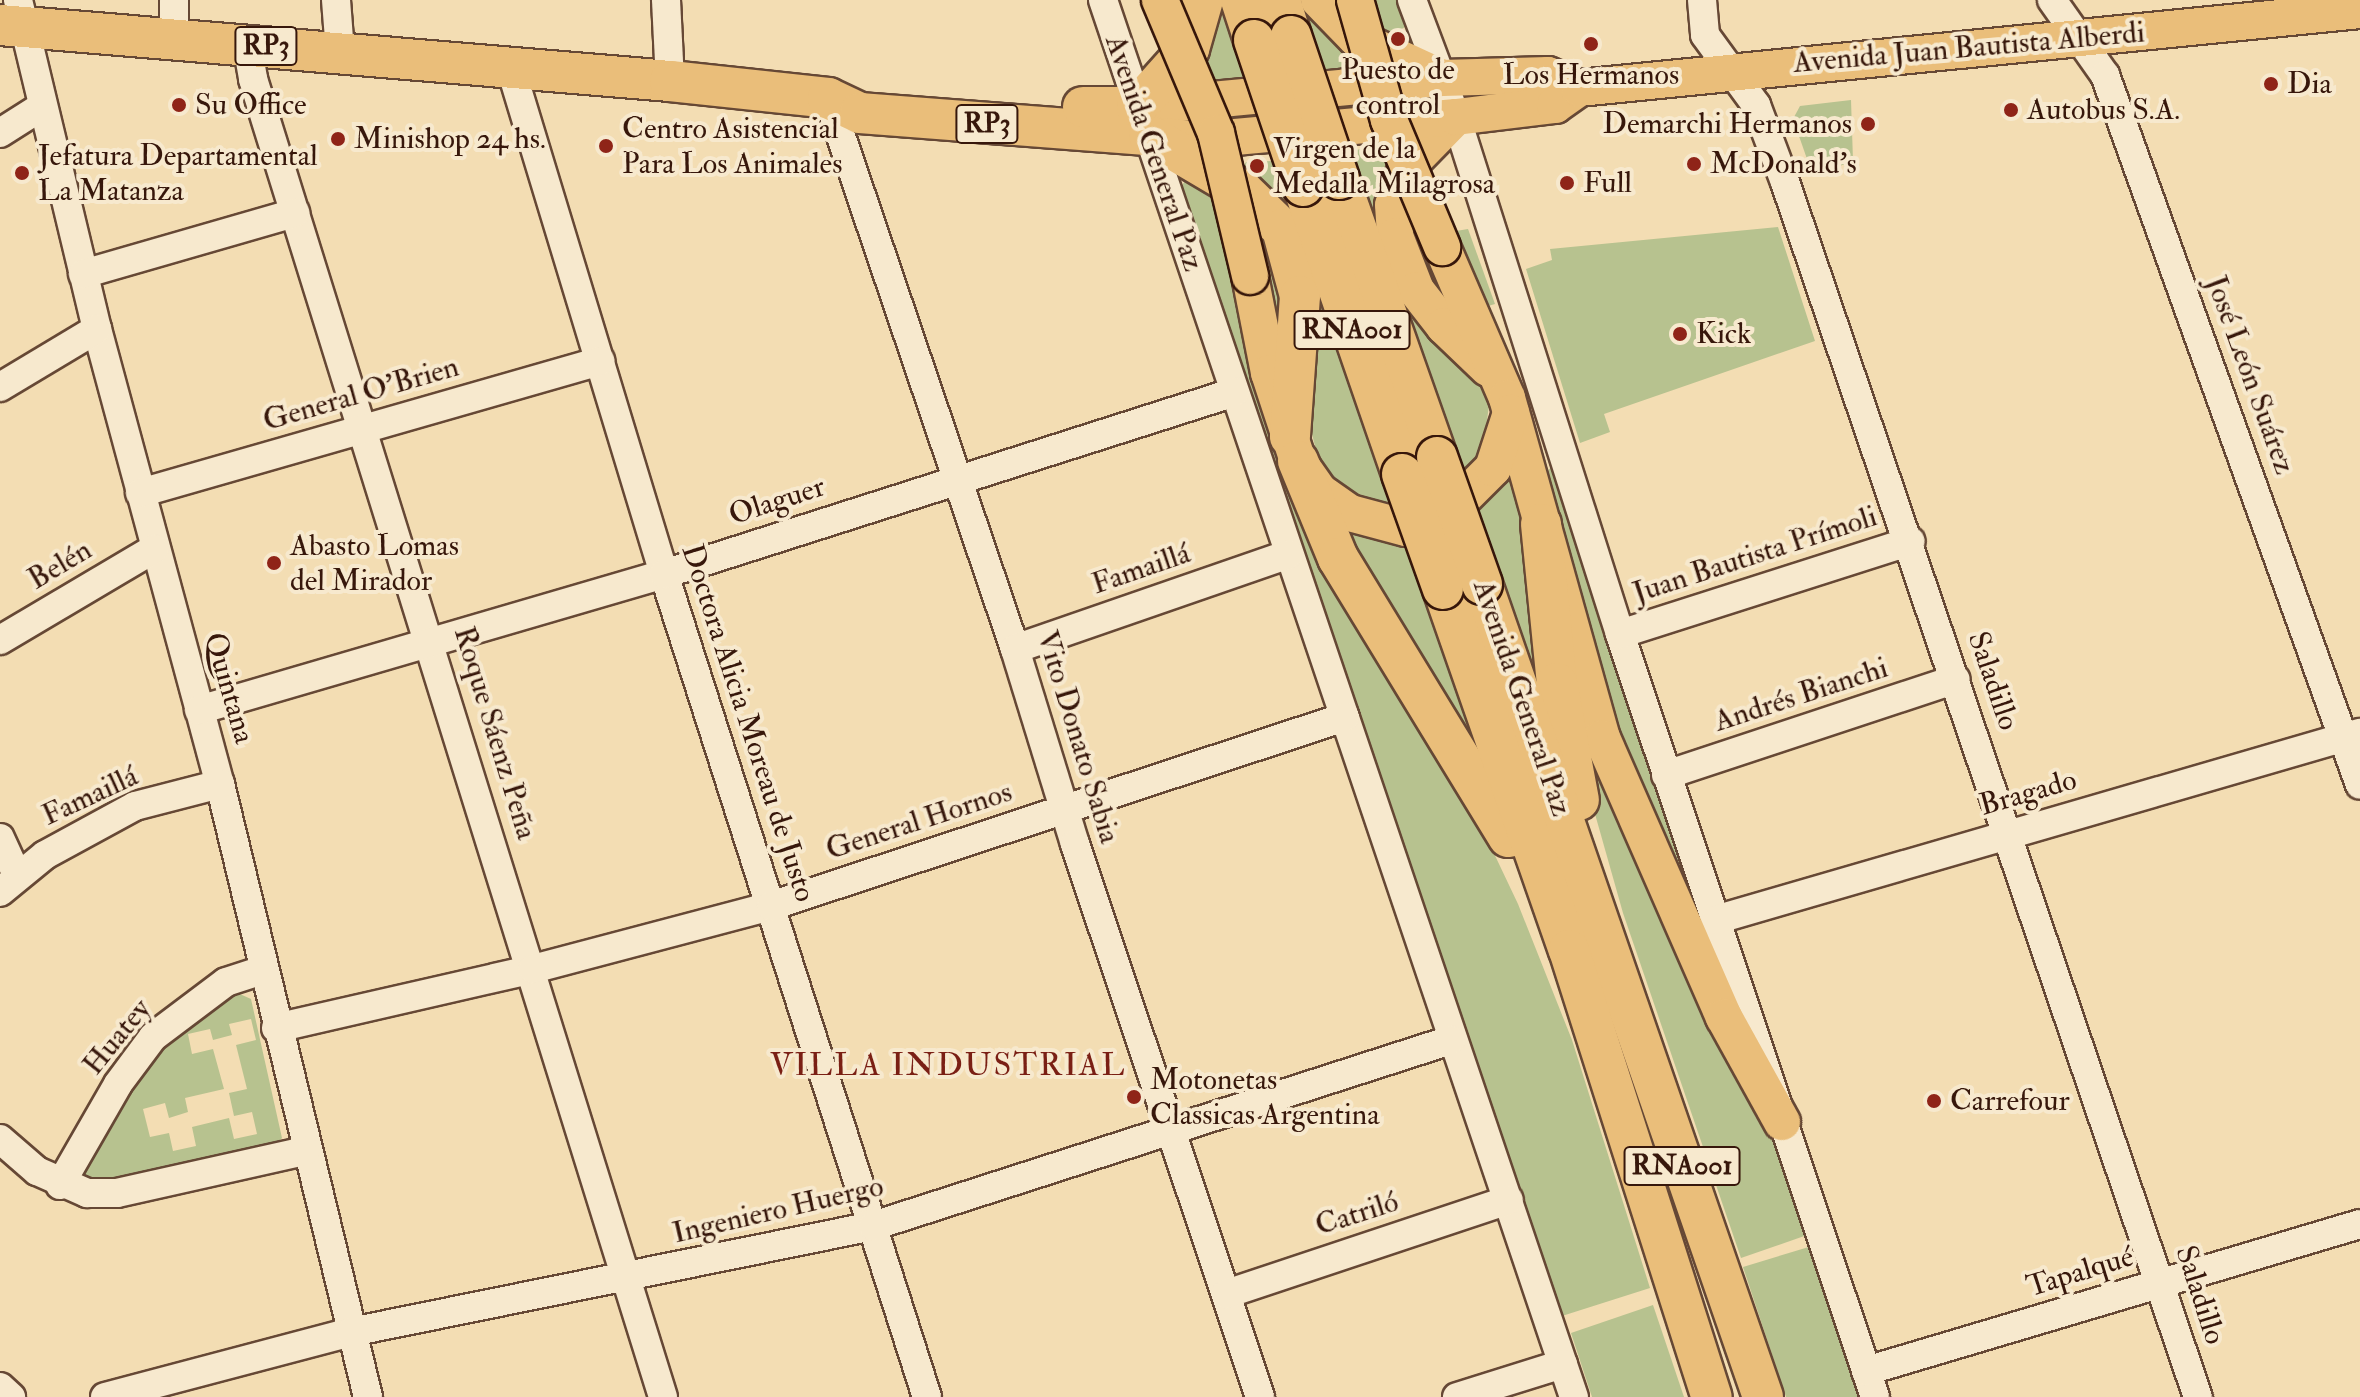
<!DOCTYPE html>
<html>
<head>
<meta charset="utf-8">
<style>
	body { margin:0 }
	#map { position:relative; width:2360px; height:1397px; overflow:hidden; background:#f3ddb3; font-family:"IM FELL Double Pica",serif }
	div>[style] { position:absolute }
	.green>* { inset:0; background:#b7c28f }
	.roads { filter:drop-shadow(2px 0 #664835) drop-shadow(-2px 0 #664835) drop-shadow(0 2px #664835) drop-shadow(0 -2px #664835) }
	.minor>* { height:28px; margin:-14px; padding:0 14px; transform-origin:14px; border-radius:14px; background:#f7e9ce }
	.major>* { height:36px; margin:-18px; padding:0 18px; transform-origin:18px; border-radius:18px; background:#eabe7a }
	.highway>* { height:40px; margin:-20px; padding:0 20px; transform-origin:20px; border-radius:20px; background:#eabe7a }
	.bridges { filter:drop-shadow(2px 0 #37170b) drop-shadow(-2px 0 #37170b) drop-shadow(0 2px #37170b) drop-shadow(0 -2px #37170b) }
	.major-bridge>* { height:36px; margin:-18px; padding:0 18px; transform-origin:18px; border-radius:18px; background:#eabe7a }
	.highway-bridge>* { height:40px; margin:-20px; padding:0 20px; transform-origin:20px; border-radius:20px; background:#eabe7a }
	.dots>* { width:22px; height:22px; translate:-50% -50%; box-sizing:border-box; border:4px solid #f7e9ce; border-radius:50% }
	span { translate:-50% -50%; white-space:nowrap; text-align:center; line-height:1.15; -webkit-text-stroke:8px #f7e9ce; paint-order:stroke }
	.shield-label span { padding:2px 6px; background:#f7e9ce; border:2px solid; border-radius:6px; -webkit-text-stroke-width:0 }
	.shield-label { font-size:28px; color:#37170b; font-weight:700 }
	.street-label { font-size:30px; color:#37170b }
	.poi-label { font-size:30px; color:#37170b }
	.left { translate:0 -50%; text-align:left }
	.right { translate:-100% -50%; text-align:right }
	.neighbourhood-label { font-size:32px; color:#7a1f14; letter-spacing:2px }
</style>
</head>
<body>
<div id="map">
	<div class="green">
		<i style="clip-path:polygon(1219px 0,1229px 24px,1248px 80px,1210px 82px,1199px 53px)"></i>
		<i style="clip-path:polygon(1300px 0,1310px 0,1353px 50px,1358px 70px,1324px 75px)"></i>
		<i style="clip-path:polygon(1366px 0,1396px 0,1405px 27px,1388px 37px,1373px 28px)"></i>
		<i style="clip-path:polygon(1851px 100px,1853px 161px,1813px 176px,1793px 119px,1800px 106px)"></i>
		<i style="clip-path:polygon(1384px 146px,1392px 171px,1384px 193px,1489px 405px,1483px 452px,1468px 478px,1348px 151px)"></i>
		<i style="clip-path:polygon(1273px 161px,1294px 229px,1240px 172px,1246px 162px)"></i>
		<i style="clip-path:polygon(1185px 181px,1203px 182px,1217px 192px,1280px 447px,1462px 786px,1518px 904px,1572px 1040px,1650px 1288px,1562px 1316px,1178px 191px)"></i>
		<i style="clip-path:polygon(1247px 205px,1278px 247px,1289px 368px)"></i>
		<i style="clip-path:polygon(1778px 227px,1815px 341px,1604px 414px,1610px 432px,1580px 443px,1526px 269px,1552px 260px,1550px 249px)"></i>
		<i style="clip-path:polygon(1468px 229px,1495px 304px,1488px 306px,1450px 232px)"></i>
		<i style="clip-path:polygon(1305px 256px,1399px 518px,1340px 494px,1320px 466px,1306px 410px)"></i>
		<i style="clip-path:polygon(1554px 466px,1716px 962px,1612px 730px,1548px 470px)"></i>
		<i style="clip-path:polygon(1507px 468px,1516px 469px,1551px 715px,1478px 512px,1499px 489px)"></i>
		<i style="clip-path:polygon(1339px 526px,1380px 542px,1409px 545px,1480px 760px)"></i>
		<i style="clip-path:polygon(1561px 628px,1781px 1156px,1810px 1234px,1741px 1258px,1623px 913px,1582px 768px)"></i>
		<i style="clip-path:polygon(evenodd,233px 991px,251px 999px,282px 1138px,272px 1149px,103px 1189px,83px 1176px,97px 1142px,171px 1036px,233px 991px,251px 1019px,256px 1040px,236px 1045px,247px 1089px,229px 1093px,234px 1116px,252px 1112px,257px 1134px,234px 1139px,229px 1118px,192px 1127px,196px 1146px,173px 1151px,169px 1133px,150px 1137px,143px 1109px,165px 1103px,169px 1118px,188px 1112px,185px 1098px,224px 1089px,213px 1049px,192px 1054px,188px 1034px,210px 1029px,213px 1040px,232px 1035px,229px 1024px,251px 1019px)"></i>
		<i style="clip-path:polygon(1812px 1246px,1862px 1397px,1786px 1397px,1743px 1267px)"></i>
		<i style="clip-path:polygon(1653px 1305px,1684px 1397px,1592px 1397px,1571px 1333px)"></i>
	</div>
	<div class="roads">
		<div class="minor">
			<i style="left:18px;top:0;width:338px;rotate:76.5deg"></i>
			<i style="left:97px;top:329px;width:471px;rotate:74.9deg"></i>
			<i style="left:220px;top:784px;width:631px;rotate:76.43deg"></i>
			<i style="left:174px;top:0;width:39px;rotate:89deg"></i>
			<i style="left:336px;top:0;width:52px;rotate:85.6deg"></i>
			<i style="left:666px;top:0;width:81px;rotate:87.2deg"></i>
			<i style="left:1103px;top:0;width:1474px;rotate:71.37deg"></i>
			<i style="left:1412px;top:0;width:125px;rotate:69.4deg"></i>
			<i style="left:1456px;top:117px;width:542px;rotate:72.4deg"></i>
			<i style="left:1620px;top:634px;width:804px;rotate:71.52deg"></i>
			<i style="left:1702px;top:0;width:35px;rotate:85deg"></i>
			<i style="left:1705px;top:35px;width:87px;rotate:53.9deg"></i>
			<i style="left:1756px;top:105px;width:82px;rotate:69.4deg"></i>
			<i style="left:1785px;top:182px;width:1283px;rotate:71.23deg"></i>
			<i style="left:2052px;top:0;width:92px;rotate:54.8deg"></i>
			<i style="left:2105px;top:75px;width:754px;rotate:70.24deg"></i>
			<i style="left:247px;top:44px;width:36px;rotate:80deg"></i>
			<i style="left:253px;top:79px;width:1380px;rotate:72.72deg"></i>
			<i style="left:511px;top:69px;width:528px;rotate:73.14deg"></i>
			<i style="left:664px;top:574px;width:864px;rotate:72.28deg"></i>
			<i style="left:828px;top:98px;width:582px;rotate:71.25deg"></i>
			<i style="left:1015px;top:649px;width:204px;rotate:72.9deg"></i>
			<i style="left:1075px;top:844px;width:583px;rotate:71.5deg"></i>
			<i style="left:0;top:133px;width:49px;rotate:-32.4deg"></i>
			<i style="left:83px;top:274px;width:221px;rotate:-16.1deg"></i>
			<i style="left:0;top:387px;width:113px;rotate:-30.9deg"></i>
			<i style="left:140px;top:493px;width:479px;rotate:-16deg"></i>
			<i style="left:1620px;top:634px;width:305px;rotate:-17.7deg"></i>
			<i style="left:0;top:640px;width:179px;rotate:-30.6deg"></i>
			<i style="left:1015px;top:649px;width:290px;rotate:-19.1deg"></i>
			<i style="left:199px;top:710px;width:484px;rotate:-16.3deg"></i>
			<i style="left:664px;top:574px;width:599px;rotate:-17.68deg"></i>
			<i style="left:1666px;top:775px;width:305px;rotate:-18.3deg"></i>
			<i style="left:0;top:838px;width:41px;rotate:65.3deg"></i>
			<i style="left:0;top:892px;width:58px;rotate:-39.4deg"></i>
			<i style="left:45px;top:855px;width:102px;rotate:-28.6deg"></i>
			<i style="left:135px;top:806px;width:88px;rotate:-14.5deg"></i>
			<i style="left:1715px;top:920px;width:671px;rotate:-16.19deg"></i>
			<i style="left:276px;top:1028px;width:264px;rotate:-12.9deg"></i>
			<i style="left:533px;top:969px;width:246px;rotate:-14.8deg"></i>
			<i style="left:771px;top:906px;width:604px;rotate:-18.23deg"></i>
			<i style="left:0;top:1139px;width:49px;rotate:40.9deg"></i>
			<i style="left:37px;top:1171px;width:55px;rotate:23.7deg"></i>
			<i style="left:87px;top:1193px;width:30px"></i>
			<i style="left:117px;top:1193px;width:193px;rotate:-12.6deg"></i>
			<i style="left:60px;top:1185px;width:116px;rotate:-60.1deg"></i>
			<i style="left:118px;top:1084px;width:59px;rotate:-53.3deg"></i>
			<i style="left:153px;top:1037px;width:91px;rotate:-37deg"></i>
			<i style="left:226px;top:982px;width:38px;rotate:-18deg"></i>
			<i style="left:1226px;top:1294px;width:298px;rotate:-18.4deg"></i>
			<i style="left:1866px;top:1371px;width:515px;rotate:-16.57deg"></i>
			<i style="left:0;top:1387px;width:15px;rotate:42deg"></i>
			<i style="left:105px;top:1397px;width:254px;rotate:-14.8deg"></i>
			<i style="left:351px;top:1332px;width:533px;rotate:-11.48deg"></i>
			<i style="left:873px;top:1226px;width:607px;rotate:-17.84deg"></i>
			<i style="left:1457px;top:1397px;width:111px;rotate:-17.3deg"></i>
		</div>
		<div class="major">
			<i style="left:1319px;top:0;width:53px;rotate:45.8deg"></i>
			<i style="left:1356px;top:38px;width:93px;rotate:24.9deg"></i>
			<i style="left:1137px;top:107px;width:306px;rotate:-5.4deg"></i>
			<i style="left:1442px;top:78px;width:106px;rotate:-1.6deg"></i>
			<i style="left:1548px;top:75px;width:34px;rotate:23deg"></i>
			<i style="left:1456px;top:117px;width:71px;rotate:134.4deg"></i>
			<i style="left:1406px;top:168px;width:39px;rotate:109deg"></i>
			<i style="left:1393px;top:205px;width:31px;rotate:86deg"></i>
			<i style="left:1395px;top:236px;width:58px;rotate:68.7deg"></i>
			<i style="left:1416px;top:290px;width:46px;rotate:52.1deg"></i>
			<i style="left:1444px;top:326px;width:61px;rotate:43.7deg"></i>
			<i style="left:1149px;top:135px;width:53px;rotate:5.4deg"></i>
			<i style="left:1202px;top:140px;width:255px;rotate:-5.2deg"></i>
			<i style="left:1456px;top:117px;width:100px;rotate:-6.9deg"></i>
			<i style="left:1555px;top:105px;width:29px;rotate:-35deg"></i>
			<i style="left:1579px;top:88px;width:785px;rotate:-5.7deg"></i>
			<i style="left:1442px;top:247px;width:164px;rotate:66.7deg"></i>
			<i style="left:1507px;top:398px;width:353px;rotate:74.4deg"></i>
			<i style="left:1602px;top:738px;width:305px;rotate:66.4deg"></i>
			<i style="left:1724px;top:1017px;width:120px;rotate:61.1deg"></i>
			<i style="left:1250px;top:276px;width:99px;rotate:78.9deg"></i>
			<i style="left:1269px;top:373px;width:93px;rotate:71.8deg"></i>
			<i style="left:1298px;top:461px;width:38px;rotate:55deg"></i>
			<i style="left:1320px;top:492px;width:37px;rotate:35deg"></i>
			<i style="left:1350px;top:513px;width:58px;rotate:15deg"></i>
			<i style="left:1406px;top:528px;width:36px;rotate:-13deg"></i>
			<i style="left:1441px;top:520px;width:74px;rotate:-45deg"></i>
			<i style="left:1493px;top:468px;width:58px;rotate:-71.9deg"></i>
		</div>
		<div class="highway">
			<i style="left:1241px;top:0;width:42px;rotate:72deg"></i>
			<i style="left:1280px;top:0;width:38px;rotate:73deg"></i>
			<i style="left:0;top:25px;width:672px;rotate:4.78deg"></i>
			<i style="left:670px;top:81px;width:159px;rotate:6.1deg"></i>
			<i style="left:828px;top:98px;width:35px;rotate:25deg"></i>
			<i style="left:860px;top:113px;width:290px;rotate:4.4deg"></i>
			<i style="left:1149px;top:135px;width:108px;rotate:30.6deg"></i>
			<i style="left:1242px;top:190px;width:56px;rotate:44.3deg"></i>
			<i style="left:1282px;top:229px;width:69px;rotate:75deg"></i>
			<i style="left:1300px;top:296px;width:141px;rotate:94.1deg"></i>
			<i style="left:1083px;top:107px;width:54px"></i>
			<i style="left:1137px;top:107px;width:78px;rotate:-48.1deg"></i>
			<i style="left:1189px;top:49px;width:51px;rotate:-74.1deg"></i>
			<i style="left:1339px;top:179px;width:295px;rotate:70.6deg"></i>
			<i style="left:1303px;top:186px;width:305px;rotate:71deg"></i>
			<i style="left:1298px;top:461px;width:105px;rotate:67.6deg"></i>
			<i style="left:1338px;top:558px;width:327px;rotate:58.6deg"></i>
			<i style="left:1541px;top:524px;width:160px;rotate:84.3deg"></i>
			<i style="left:1557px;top:683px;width:119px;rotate:79.4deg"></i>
			<i style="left:1482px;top:584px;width:860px;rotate:70.93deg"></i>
			<i style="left:1443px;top:589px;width:382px;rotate:70.8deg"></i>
			<i style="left:1569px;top:950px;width:469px;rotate:72.3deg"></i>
		</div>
	</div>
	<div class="bridges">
		<div class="major-bridge">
			<i style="left:1160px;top:0;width:144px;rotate:67.2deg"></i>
			<i style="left:1216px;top:133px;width:147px;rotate:76.6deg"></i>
			<i style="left:1355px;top:0;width:125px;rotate:74.2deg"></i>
			<i style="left:1389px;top:120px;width:138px;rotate:67.3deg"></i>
		</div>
		<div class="highway-bridge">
			<i style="left:1291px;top:36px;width:151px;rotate:71.4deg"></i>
			<i style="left:1254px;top:40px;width:154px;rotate:71.4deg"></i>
			<i style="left:1437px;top:457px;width:135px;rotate:70.5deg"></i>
			<i style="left:1402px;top:474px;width:122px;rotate:70.4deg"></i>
		</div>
	</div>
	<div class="dots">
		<i style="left:1398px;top:39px;background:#8f2418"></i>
		<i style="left:1591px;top:44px;background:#8f2418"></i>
		<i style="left:2271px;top:84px;background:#8f2418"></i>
		<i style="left:179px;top:105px;background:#8f2418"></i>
		<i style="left:2011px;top:110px;background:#8f2418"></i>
		<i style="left:1868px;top:124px;background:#8f2418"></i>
		<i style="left:338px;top:139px;background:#8f2418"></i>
		<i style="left:606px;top:146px;background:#8f2418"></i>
		<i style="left:1694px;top:164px;background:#8f2418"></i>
		<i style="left:1257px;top:166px;background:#8f2418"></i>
		<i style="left:22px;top:173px;background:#8f2418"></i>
		<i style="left:1567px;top:183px;background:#8f2418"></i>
		<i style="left:1680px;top:334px;background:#8f2418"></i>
		<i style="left:274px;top:563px;background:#8f2418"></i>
		<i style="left:1134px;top:1097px;background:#8f2418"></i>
		<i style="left:1934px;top:1101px;background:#8f2418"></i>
	</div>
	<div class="shield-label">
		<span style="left:266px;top:46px">RP3</span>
		<span style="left:987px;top:124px">RP3</span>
		<span style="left:1352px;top:330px">RNA001</span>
		<span style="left:1682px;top:1166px">RNA001</span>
	</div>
	<div class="street-label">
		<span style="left:1969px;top:48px;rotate:-5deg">Avenida Juan Bautista Alberdi</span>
		<span style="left:1154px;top:153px;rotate:71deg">Avenida General Paz</span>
		<span style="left:2250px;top:375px;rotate:70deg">José León Suárez</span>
		<span style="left:361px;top:394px;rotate:-16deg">General O'Brien</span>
		<span style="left:777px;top:501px;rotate:-18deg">Olaguer</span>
		<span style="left:1755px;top:555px;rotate:-18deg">Juan Bautista Prímoli</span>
		<span style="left:60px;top:565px;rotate:-31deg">Belén</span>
		<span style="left:1141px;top:569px;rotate:-19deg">Famaillá</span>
		<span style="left:1993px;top:681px;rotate:71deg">Saladillo</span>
		<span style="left:229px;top:688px;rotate:74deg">Quintana</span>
		<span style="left:1801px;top:695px;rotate:-18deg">Andrés Bianchi</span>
		<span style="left:1522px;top:698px;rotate:71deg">Avenida General Paz</span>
		<span style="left:748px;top:723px;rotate:72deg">Doctora Alicia Moreau de Justo</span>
		<span style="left:495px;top:733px;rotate:73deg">Roque Sáenz Peña</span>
		<span style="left:1078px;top:737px;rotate:73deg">Vito Donato Sabia</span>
		<span style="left:2028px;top:793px;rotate:-16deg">Bragado</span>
		<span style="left:90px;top:796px;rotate:-25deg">Famaillá</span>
		<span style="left:919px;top:821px;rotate:-18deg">General Hornos</span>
		<span style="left:117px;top:1037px;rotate:-51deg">Huatey</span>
		<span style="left:778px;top:1210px;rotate:-13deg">Ingeniero Huergo</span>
		<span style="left:1357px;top:1214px;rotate:-18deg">Catriló</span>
		<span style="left:2080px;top:1272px;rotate:-17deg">Tapalqué</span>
		<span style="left:2200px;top:1295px;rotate:72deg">Saladillo</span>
	</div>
	<div class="poi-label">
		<span style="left:1398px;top:87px">Puesto de<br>control</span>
		<span style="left:1591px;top:75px">Los Hermanos</span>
		<span class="left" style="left:2287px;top:84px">Dia</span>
		<span class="left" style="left:195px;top:105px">Su Office</span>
		<span class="left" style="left:2027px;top:110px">Autobus S.A.</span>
		<span class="right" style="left:1852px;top:124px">Demarchi Hermanos</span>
		<span class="left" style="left:622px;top:146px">Centro Asistencial<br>Para Los Animales</span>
		<span class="left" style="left:354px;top:139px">Minishop 24 hs.</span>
		<span class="left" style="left:1273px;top:166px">Virgen de la<br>Medalla Milagrosa</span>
		<span class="left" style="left:38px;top:173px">Jefatura Departamental<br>La Matanza</span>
		<span class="left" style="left:1710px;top:164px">McDonald's</span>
		<span class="left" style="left:1583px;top:183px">Full</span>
		<span class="left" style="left:1696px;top:334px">Kick</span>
		<span class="left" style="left:290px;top:563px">Abasto Lomas<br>del Mirador</span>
		<span class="left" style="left:1150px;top:1097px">Motonetas<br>Classicas Argentina</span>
		<span class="left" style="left:1950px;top:1101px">Carrefour</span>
	</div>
	<div class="neighbourhood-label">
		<span style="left:948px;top:1065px">VILLA INDUSTRIAL</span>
	</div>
</div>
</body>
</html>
